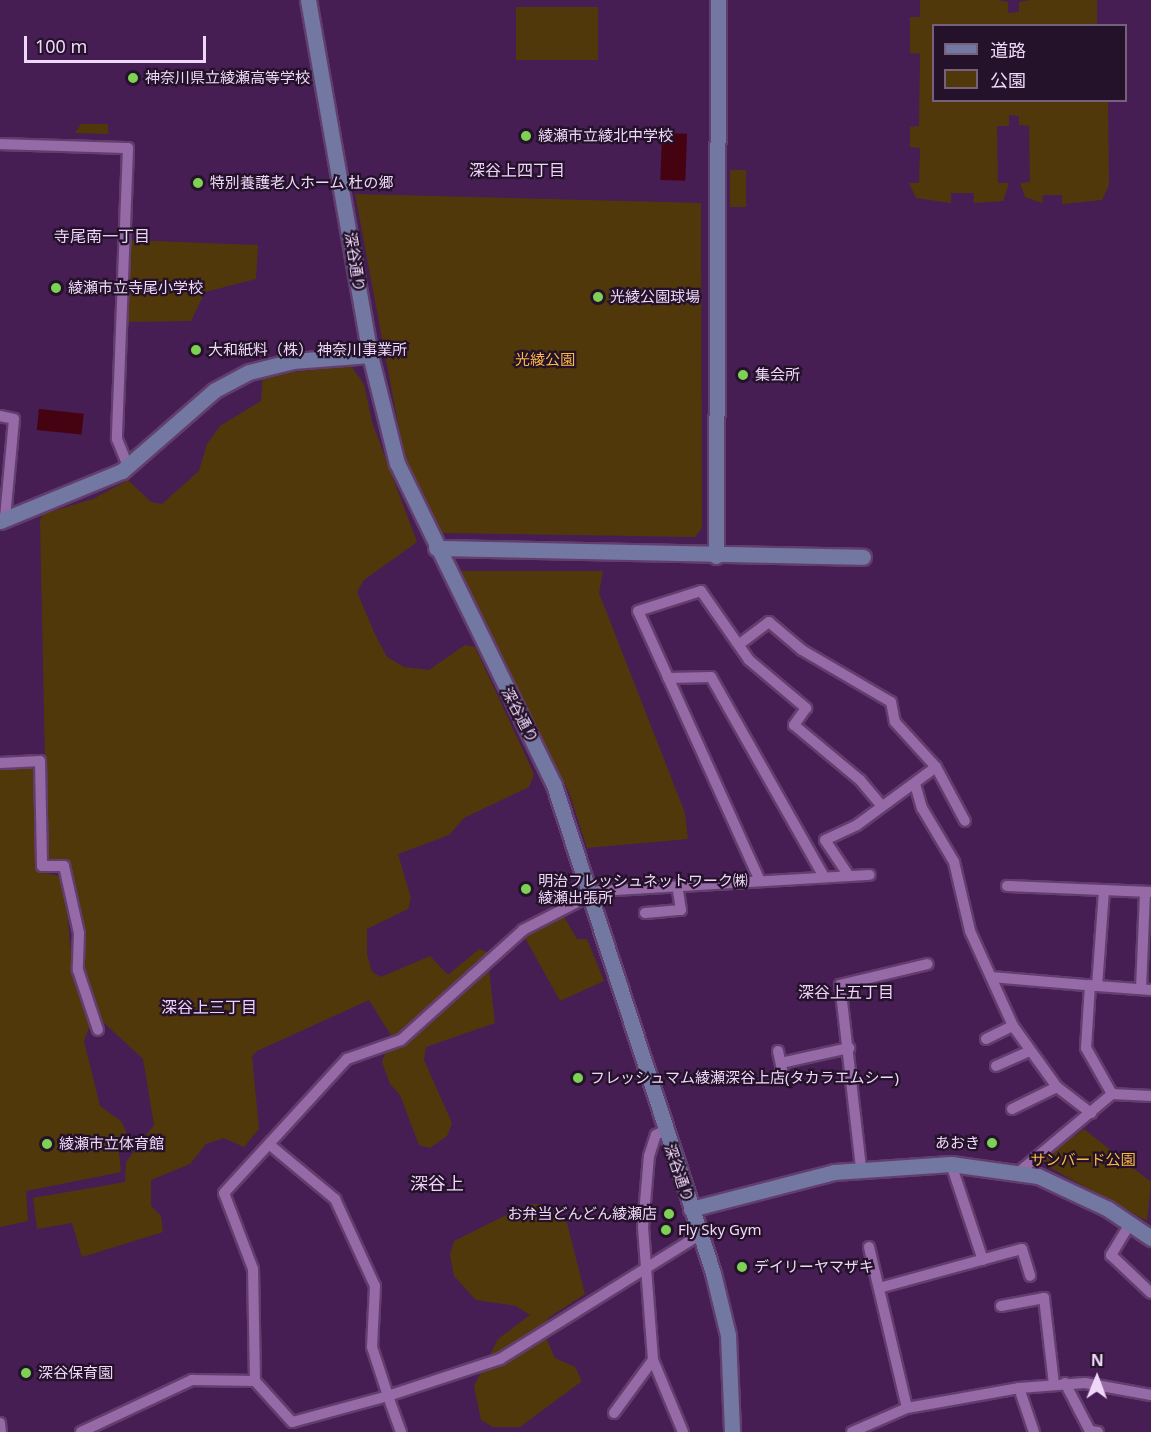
<!DOCTYPE html>
<html>
<head>
<meta charset="utf-8">
<style>
	body { margin:0 }
	#map { position:relative; width:1151px; height:1432px; overflow:hidden; background:#461e53; font-family:"Noto Sans","Noto Sans JP",sans-serif }
	div>[style] { position:absolute }
	.green>* { inset:0; background:#51380a; transform-origin:0 0 }
	.water>* { inset:0; background:#450311; transform-origin:0 0 }
	.roads { filter:drop-shadow(2px 0 #623e6e) drop-shadow(-2px 0 #623e6e) drop-shadow(0 2px #623e6e) drop-shadow(0 -2px #623e6e) }
	.street>* { height:10px; margin:-5px; padding:0 5px; transform-origin:5px; border-radius:5px; background:#966aa6 }
	.secondary>* { height:15px; margin:-7.5px; padding:0 7.5px; transform-origin:7.5px; border-radius:7.5px; background:#7278a2 }
	.dots>* { width:16px; height:16px; translate:-50% -50%; box-sizing:border-box; border:3px solid #231229; border-radius:50% }
	span { translate:-50% -50%; white-space:nowrap; text-align:center; line-height:1.15; -webkit-text-stroke:4.5px #231229; paint-order:stroke }
	.poi-label { font-size:15px; color:#efd7f8 }
	.left { translate:0 -50%; text-align:left }
	.right { translate:-100% -50%; text-align:right }
	.street-label { font-size:15px; color:#efd7f8 }
	.park-label { font-size:15px; color:#ffb942 }
	.neighbourhood-label { font-size:16px; color:#eed2f9 }
	.quarter-label { font-size:18px; color:#eed2f9 }
	.legend { position:absolute; left:932px; top:24px; width:195px; height:78px; box-sizing:border-box; background:#231229; border:2px solid #75617c; margin:0; padding:8px 10px; list-style:none; font-size:18px; color:#efd7f8 }
	.legend li { display:flex; align-items:center; gap:12px; height:30px }
	.legend b { width:30px; border:2px solid #75617c }
	.north { position:absolute; left:1067px; top:1348px; width:60px; height:60px; -webkit-text-stroke:4px #231229; paint-order:stroke; rotate:1deg; font-size:16px; font-weight:700; line-height:24px; text-align:center; color:#efd7f8 }
	.north::after { content:''; display:block; margin:auto; width:21px; height:27px; background:#efd7f8; clip-path:polygon(50% 0,100% 100%,50% 72%,0 100%) }
	.scale { position:absolute; left:24px; top:36px; width:182px; height:27px; box-sizing:border-box; border:3px solid #efd7f8; border-top:0; padding-left:8px; font-size:18px; line-height:21px; white-space:nowrap; color:#efd7f8; -webkit-text-stroke:4px #231229; paint-order:stroke }
</style>
</head>
<body>
<div id="map">
	<div class="green">
		<i style="clip-path:polygon(920px 0,997px 0,1008px 2px,1008px 13px,1019px 12px,1019px 2px,1030px 0,1097px 0,1097px 25px,934px 26px,934px 100px,1108px 101px,1109px 185px,1102px 200px,1062px 204px,1062px 195px,1043px 195px,1042px 203px,1025px 197px,1020px 183px,1030px 182px,1029px 126px,1019px 125px,1019px 116px,1009px 115px,1009px 126px,997px 126px,998px 183px,1009px 183px,1003px 201px,974px 203px,974px 193px,951px 193px,951px 203px,916px 198px,909px 183px,919px 183px,920px 148px,910px 147px,910px 127px,919px 126px,920px 54px,910px 53px,910px 17px,920px 17px)"></i>
		<i style="left:516px;top:7px;width:82px;height:53px"></i>
		<i style="clip-path:polygon(81px 124px,108px 124px,108px 134px,75px 133px)"></i>
		<i style="left:730px;top:170px;width:16px;height:37px"></i>
		<i style="clip-path:polygon(355px 194px,701px 203px,702px 528px,695px 537px,440px 533px,412px 481px,402px 445px)"></i>
		<i style="clip-path:polygon(128px 240px,258px 245px,256px 279px,205px 292px,191px 321px,127px 322px)"></i>
		<i style="clip-path:polygon(351px 366px,364px 384px,372px 422px,417px 542px,364px 580px,357px 592px,374px 632px,387px 657px,404px 667px,429px 670px,465px 645px,475px 647px,534px 774px,529px 787px,464px 818px,449px 835px,398px 854px,411px 898px,408px 909px,367px 929px,367px 954px,372px 972px,381px 977px,430px 956px,448px 975px,479px 949px,487px 952px,495px 1023px,426px 1047px,424px 1060px,452px 1123px,447px 1136px,430px 1148px,419px 1145px,400px 1095px,390px 1084px,382px 1062px,391px 1035px,369px 1000px,257px 1051px,252px 1056px,259px 1129px,244px 1147px,224px 1138px,206px 1144px,190px 1164px,151px 1180px,151px 1206px,161px 1216px,163px 1232px,82px 1257px,72px 1223px,37px 1229px,33px 1198px,125px 1182px,126px 1162px,154px 1125px,143px 1059px,102px 1021px,81px 968px,84px 934px,69px 866px,47px 859px,40px 520px,43px 514px,93px 499px,128px 480px,151px 502px,162px 504px,199px 471px,207px 444px,220px 426px,261px 401px,263px 375px)"></i>
		<i style="clip-path:polygon(458px 571px,603px 571px,599px 593px,685px 813px,688px 839px,587px 848px,569px 792px)"></i>
		<i style="clip-path:polygon(30px 766px,35px 772px,36px 871px,64px 877px,72px 965px,91px 1022px,84px 1041px,100px 1106px,122px 1122px,129px 1140px,128px 1150px,119px 1152px,121px 1172px,26px 1191px,28px 1221px,0 1227px,0 768px)"></i>
		<i style="clip-path:polygon(561px 912px,577px 939px,587px 939px,604px 981px,560px 1001px,524px 936px)"></i>
		<i style="clip-path:polygon(1084px 1129px,1151px 1182px,1147px 1221px,1045px 1165px,1044px 1158px)"></i>
		<i style="clip-path:polygon(529px 1204px,544px 1204px,567px 1223px,585px 1294px,548px 1318px,546px 1338px,555px 1358px,575px 1367px,582px 1381px,520px 1427px,493px 1427px,481px 1420px,474px 1386px,498px 1339px,530px 1315px,516px 1306px,476px 1300px,454px 1276px,450px 1255px,454px 1241px)"></i>
	</div>
	<div class="water">
		<i style="left:662px;top:133px;width:25px;height:47px;rotate:2deg"></i>
		<i style="left:39px;top:409px;width:45px;height:21px;rotate:6deg"></i>
	</div>
	<div class="roads">
		<div class="street">
			<i style="left:0;top:144px;width:128px;rotate:1.8deg"></i>
			<i style="left:128px;top:148px;width:291px;rotate:92.2deg"></i>
			<i style="left:117px;top:439px;width:29px;rotate:68deg"></i>
			<i style="left:0;top:416px;width:14px;rotate:12deg"></i>
			<i style="left:14px;top:419px;width:99px;rotate:95.2deg"></i>
			<i style="left:741px;top:643px;width:35px;rotate:-37deg"></i>
			<i style="left:769px;top:622px;width:43px;rotate:40.3deg"></i>
			<i style="left:802px;top:650px;width:103px;rotate:30.3deg"></i>
			<i style="left:891px;top:702px;width:20px;rotate:79deg"></i>
			<i style="left:895px;top:722px;width:61px;rotate:47.7deg"></i>
			<i style="left:936px;top:767px;width:61px;rotate:61.8deg"></i>
			<i style="left:668px;top:678px;width:43px;rotate:-1.3deg"></i>
			<i style="left:711px;top:677px;width:230px;rotate:60.5deg"></i>
			<i style="left:0;top:763px;width:40px;rotate:-2.9deg"></i>
			<i style="left:40px;top:761px;width:105px;rotate:88.9deg"></i>
			<i style="left:42px;top:866px;width:22px"></i>
			<i style="left:64px;top:866px;width:69px;rotate:77.4deg"></i>
			<i style="left:79px;top:933px;width:37px;rotate:92deg"></i>
			<i style="left:78px;top:970px;width:63px;rotate:71.6deg"></i>
			<i style="left:915px;top:784px;width:25px;rotate:74deg"></i>
			<i style="left:922px;top:808px;width:63px;rotate:59.3deg"></i>
			<i style="left:954px;top:862px;width:71px;rotate:76.9deg"></i>
			<i style="left:970px;top:931px;width:104px;rotate:65.6deg"></i>
			<i style="left:1013px;top:1026px;width:75px;rotate:54.2deg"></i>
			<i style="left:1057px;top:1087px;width:43px;rotate:37.4deg"></i>
			<i style="left:849px;top:876px;width:43px;rotate:-123.7deg"></i>
			<i style="left:825px;top:840px;width:35px;rotate:-25deg"></i>
			<i style="left:857px;top:825px;width:98px;rotate:-36.3deg"></i>
			<i style="left:760px;top:881px;width:296px;rotate:-114.3deg"></i>
			<i style="left:638px;top:611px;width:66px;rotate:-17.6deg"></i>
			<i style="left:701px;top:591px;width:84px;rotate:55.2deg"></i>
			<i style="left:749px;top:660px;width:75px;rotate:40.1deg"></i>
			<i style="left:806px;top:708px;width:21px;rotate:125deg"></i>
			<i style="left:794px;top:725px;width:86px;rotate:39.8deg"></i>
			<i style="left:860px;top:780px;width:31px;rotate:50deg"></i>
			<i style="left:1007px;top:886px;width:144px;rotate:2.4deg"></i>
			<i style="left:645px;top:913px;width:36px;rotate:-5deg"></i>
			<i style="left:681px;top:910px;width:24px;rotate:-99deg"></i>
			<i style="left:991px;top:977px;width:106px;rotate:4.9deg"></i>
			<i style="left:1097px;top:986px;width:96px;rotate:-85.8deg"></i>
			<i style="left:1090px;top:985px;width:63px;rotate:93.6deg"></i>
			<i style="left:1086px;top:1048px;width:53px;rotate:60.5deg"></i>
			<i style="left:1097px;top:986px;width:54px;rotate:4.2deg"></i>
			<i style="left:1141px;top:989px;width:97px;rotate:-87.6deg"></i>
			<i style="left:986px;top:1039px;width:30px;rotate:-26deg"></i>
			<i style="left:778px;top:1051px;width:25px;rotate:78deg"></i>
			<i style="left:781px;top:1063px;width:70px;rotate:-12.4deg"></i>
			<i style="left:996px;top:1066px;width:37px;rotate:-24deg"></i>
			<i style="left:1012px;top:1109px;width:50px;rotate:-26.1deg"></i>
			<i style="left:270px;top:1145px;width:85px;rotate:39.7deg"></i>
			<i style="left:335px;top:1199px;width:96px;rotate:65.3deg"></i>
			<i style="left:375px;top:1286px;width:61px;rotate:92.8deg"></i>
			<i style="left:372px;top:1347px;width:52px;rotate:71.9deg"></i>
			<i style="left:388px;top:1396px;width:99px;rotate:164.8deg"></i>
			<i style="left:292px;top:1422px;width:55px;rotate:-132.1deg"></i>
			<i style="left:255px;top:1381px;width:112px;rotate:-91deg"></i>
			<i style="left:253px;top:1269px;width:81px;rotate:-110.9deg"></i>
			<i style="left:224px;top:1193px;width:182px;rotate:-47.5deg"></i>
			<i style="left:347px;top:1059px;width:57px;rotate:-19.4deg"></i>
			<i style="left:401px;top:1040px;width:164px;rotate:-42deg"></i>
			<i style="left:523px;top:930px;width:85px;rotate:-27.2deg"></i>
			<i style="left:599px;top:891px;width:271px;rotate:-3.4deg"></i>
			<i style="left:951px;top:1164px;width:101px;rotate:71.6deg"></i>
			<i style="left:861px;top:1168px;width:184px;rotate:-96.5deg"></i>
			<i style="left:840px;top:985px;width:90px;rotate:-13.4deg"></i>
			<i style="left:1020px;top:1171px;width:120px;rotate:-39.9deg"></i>
			<i style="left:1112px;top:1094px;width:39px;rotate:3deg"></i>
			<i style="left:1131px;top:1222px;width:39px;rotate:121deg"></i>
			<i style="left:1111px;top:1255px;width:55px;rotate:43.5deg"></i>
			<i style="left:869px;top:1247px;width:165px;rotate:76.7deg"></i>
			<i style="left:879px;top:1288px;width:148px;rotate:-15.3deg"></i>
			<i style="left:1022px;top:1249px;width:28px;rotate:73deg"></i>
			<i style="left:1001px;top:1306px;width:44px;rotate:-10.5deg"></i>
			<i style="left:1044px;top:1298px;width:87px;rotate:83.4deg"></i>
			<i style="left:653px;top:1360px;width:78px;rotate:67.4deg"></i>
			<i style="left:1065px;top:1383px;width:54px;rotate:62.5deg"></i>
			<i style="left:1090px;top:1431px;width:8px;rotate:7deg"></i>
			<i style="left:1019px;top:1388px;width:46px;rotate:71.2deg"></i>
			<i style="left:614px;top:1413px;width:66px;rotate:-53.7deg"></i>
			<i style="left:653px;top:1360px;width:133px;rotate:-94.3deg"></i>
			<i style="left:643px;top:1227px;width:71px;rotate:-85.2deg"></i>
			<i style="left:649px;top:1156px;width:22px;rotate:-72deg"></i>
			<i style="left:656px;top:1135px;width:10px;rotate:-29deg"></i>
			<i style="left:0;top:1423px;width:9px;rotate:84deg"></i>
			<i style="left:81px;top:1432px;width:123px;rotate:-25.1deg"></i>
			<i style="left:192px;top:1380px;width:63px;rotate:0.9deg"></i>
			<i style="left:401px;top:1432px;width:38px;rotate:-110deg"></i>
			<i style="left:388px;top:1396px;width:118px;rotate:-18.3deg"></i>
			<i style="left:500px;top:1359px;width:234px;rotate:-31.9deg"></i>
			<i style="left:852px;top:1432px;width:60px;rotate:-23.6deg"></i>
			<i style="left:907px;top:1408px;width:114px;rotate:-10.1deg"></i>
			<i style="left:1019px;top:1388px;width:66px;rotate:-4.3deg"></i>
			<i style="left:1085px;top:1383px;width:67px;rotate:10.3deg"></i>
		</div>
		<div class="secondary">
			<i style="left:308px;top:0;width:360px;rotate:80.1deg"></i>
			<i style="left:370px;top:355px;width:111px;rotate:76deg"></i>
			<i style="left:397px;top:463px;width:358px;rotate:64deg"></i>
			<i style="left:554px;top:785px;width:513px;rotate:71.95deg"></i>
			<i style="left:713px;top:1273px;width:64px;rotate:76.4deg"></i>
			<i style="left:728px;top:1335px;width:97px;rotate:87.6deg"></i>
			<i style="left:0;top:521px;width:132px;rotate:-22.3deg"></i>
			<i style="left:122px;top:471px;width:123px;rotate:-41.1deg"></i>
			<i style="left:215px;top:390px;width:38px;rotate:-28deg"></i>
			<i style="left:249px;top:372px;width:45px;rotate:-14deg"></i>
			<i style="left:293px;top:361px;width:77px;rotate:-4.5deg"></i>
			<i style="left:436px;top:548px;width:427px;rotate:1.2deg"></i>
			<i style="left:716px;top:556px;width:556px;rotate:-89.79deg"></i>
			<i style="left:691px;top:1209px;width:148px;rotate:-14.5deg"></i>
			<i style="left:834px;top:1172px;width:117px;rotate:-3.9deg"></i>
			<i style="left:951px;top:1164px;width:88px;rotate:7.9deg"></i>
			<i style="left:1038px;top:1176px;width:77px;rotate:25.2deg"></i>
			<i style="left:1108px;top:1209px;width:52px;rotate:34deg"></i>
		</div>
	</div>
	<div class="dots">
		<i style="left:133px;top:78px;background:#7dd154"></i>
		<i style="left:526px;top:136px;background:#7dd154"></i>
		<i style="left:198px;top:183px;background:#7dd154"></i>
		<i style="left:56px;top:288px;background:#7dd154"></i>
		<i style="left:598px;top:297px;background:#7dd154"></i>
		<i style="left:196px;top:350px;background:#7dd154"></i>
		<i style="left:743px;top:375px;background:#7dd154"></i>
		<i style="left:526px;top:889px;background:#7dd154"></i>
		<i style="left:578px;top:1078px;background:#7dd154"></i>
		<i style="left:992px;top:1143px;background:#7dd154"></i>
		<i style="left:47px;top:1144px;background:#7dd154"></i>
		<i style="left:669px;top:1214px;background:#7dd154"></i>
		<i style="left:666px;top:1230px;background:#7dd154"></i>
		<i style="left:742px;top:1267px;background:#7dd154"></i>
		<i style="left:26px;top:1373px;background:#7dd154"></i>
	</div>
	<div class="poi-label">
		<span class="left" style="left:145px;top:78px">神奈川県立綾瀬高等学校</span>
		<span class="left" style="left:538px;top:136px">綾瀬市立綾北中学校</span>
		<span class="left" style="left:210px;top:183px">特別養護老人ホーム 杜の郷</span>
		<span class="left" style="left:68px;top:288px">綾瀬市立寺尾小学校</span>
		<span class="left" style="left:610px;top:297px">光綾公園球場</span>
		<span class="left" style="left:208px;top:350px">大和紙料（株） 神奈川事業所</span>
		<span class="left" style="left:755px;top:375px">集会所</span>
		<span class="left" style="left:538px;top:889px">明治フレッシュネットワーク㈱<br>綾瀬出張所</span>
		<span class="left" style="left:590px;top:1078px">フレッシュマム綾瀬深谷上店(タカラエムシー)</span>
		<span class="right" style="left:980px;top:1143px">あおき</span>
		<span class="left" style="left:59px;top:1144px">綾瀬市立体育館</span>
		<span class="right" style="left:657px;top:1214px">お弁当どんどん綾瀬店</span>
		<span class="left" style="left:678px;top:1230px">Fly Sky Gym</span>
		<span class="left" style="left:754px;top:1267px">デイリーヤマザキ</span>
		<span class="left" style="left:38px;top:1373px">深谷保育園</span>
	</div>
	<div class="street-label">
		<span style="left:355px;top:262px;rotate:81deg">深谷通り</span>
		<span style="left:520px;top:715px;rotate:62deg">深谷通り</span>
		<span style="left:679px;top:1173px;rotate:71deg">深谷通り</span>
	</div>
	<div class="park-label">
		<span style="left:545px;top:360px">光綾公園</span>
		<span style="left:1083px;top:1160px">サンバード公園</span>
	</div>
	<div class="neighbourhood-label">
		<span style="left:517px;top:170px">深谷上四丁目</span>
		<span style="left:102px;top:236px">寺尾南一丁目</span>
		<span style="left:846px;top:992px">深谷上五丁目</span>
		<span style="left:209px;top:1007px">深谷上三丁目</span>
	</div>
	<div class="quarter-label">
		<span style="left:437px;top:1183px">深谷上</span>
	</div>
	<ul class="legend">
	<li><b style="height:8px;background:#7278a2"></b>道路</li>
	<li><b style="height:16px;background:#51380a"></b>公園</li>
	</ul>
	<div class="north">N</div>
	<div class="scale">100 m</div>
</div>
</body>
</html>
